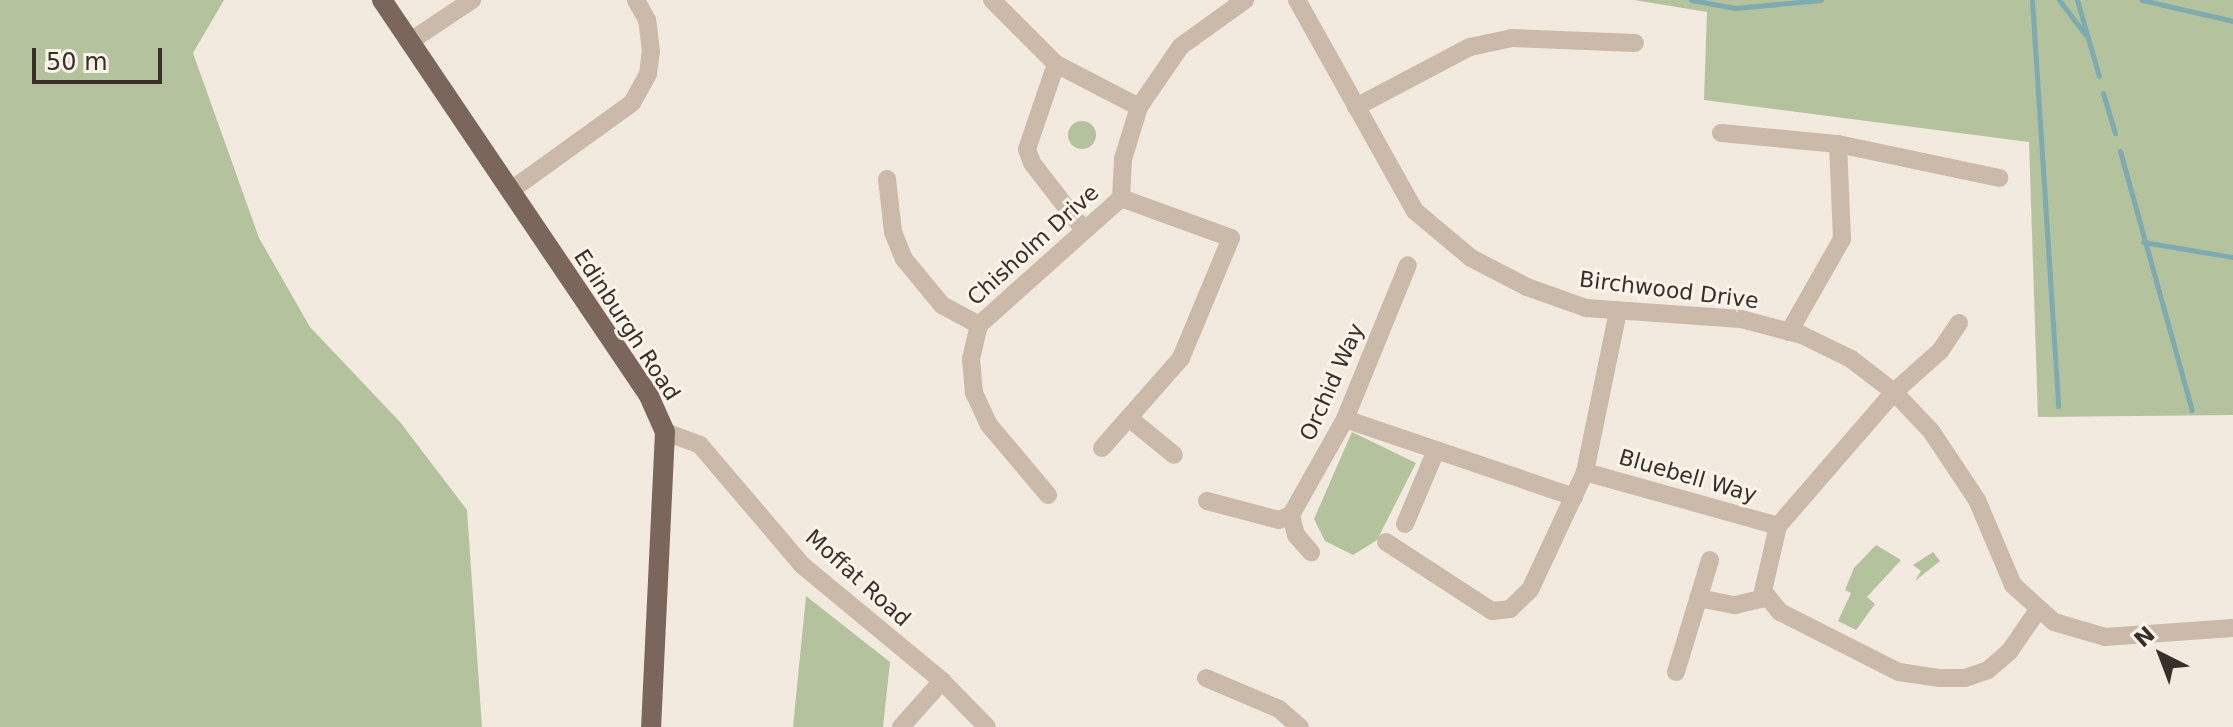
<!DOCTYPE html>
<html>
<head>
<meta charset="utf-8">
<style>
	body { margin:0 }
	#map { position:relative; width:2233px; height:727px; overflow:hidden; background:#f2eade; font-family:"DejaVu Sans",sans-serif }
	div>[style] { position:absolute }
	.green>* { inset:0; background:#b4c29e }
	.round { border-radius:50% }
	.stream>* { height:5px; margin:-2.5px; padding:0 2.5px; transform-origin:2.5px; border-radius:2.5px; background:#7dabaf }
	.minor>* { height:18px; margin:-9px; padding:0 9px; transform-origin:9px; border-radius:9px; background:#cbbaaa }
	.major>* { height:20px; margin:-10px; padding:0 10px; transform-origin:10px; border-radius:10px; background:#7a665b }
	span { translate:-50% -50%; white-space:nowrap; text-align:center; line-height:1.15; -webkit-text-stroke:6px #faf4eb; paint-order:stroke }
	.street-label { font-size:22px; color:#382f29 }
	.north { position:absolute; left:2121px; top:615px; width:80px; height:80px; -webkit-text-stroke:6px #faf4eb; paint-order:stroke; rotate:318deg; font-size:22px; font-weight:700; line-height:32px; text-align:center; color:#382f29 }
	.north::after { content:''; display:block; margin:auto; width:28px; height:36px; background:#382f29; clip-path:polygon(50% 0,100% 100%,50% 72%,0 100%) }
	.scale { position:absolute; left:32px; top:48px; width:130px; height:36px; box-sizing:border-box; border:4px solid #382f29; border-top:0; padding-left:10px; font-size:24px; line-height:28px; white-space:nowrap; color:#382f29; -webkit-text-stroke:6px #faf4eb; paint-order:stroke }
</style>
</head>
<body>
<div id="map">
	<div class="green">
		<i style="clip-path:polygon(0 0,224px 0,193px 53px,259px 238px,310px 327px,400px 422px,467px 510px,482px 727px,0 727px)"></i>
		<i style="clip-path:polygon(1634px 0,2233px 0,2233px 415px,2038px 417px,2029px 142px,1704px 100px,1707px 12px)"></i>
		<i class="round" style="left:1068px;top:121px;width:28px;height:28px"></i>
		<i style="clip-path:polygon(1352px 432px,1416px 463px,1377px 540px,1353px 555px,1325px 541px,1314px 519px)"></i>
		<i style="clip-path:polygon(1876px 545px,1901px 560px,1867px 597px,1875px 604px,1856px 630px,1838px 621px,1851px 593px,1845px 590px,1854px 568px)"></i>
		<i style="clip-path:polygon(1933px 552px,1940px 561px,1915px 581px,1921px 571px,1913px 565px)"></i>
		<i style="clip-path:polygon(806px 596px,890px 662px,883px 727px,793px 727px)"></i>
	</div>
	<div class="stream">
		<i style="left:1691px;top:0;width:45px;rotate:10.3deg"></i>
		<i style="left:1735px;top:8px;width:86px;rotate:-5.3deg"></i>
		<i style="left:2032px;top:0;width:407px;rotate:86.3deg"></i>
		<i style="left:2059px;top:0;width:43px;rotate:52.6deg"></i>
		<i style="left:2077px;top:0;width:79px;rotate:73.9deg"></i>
		<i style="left:2142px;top:0;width:93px;rotate:13deg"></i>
		<i style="left:2103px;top:93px;width:42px;rotate:73.3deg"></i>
		<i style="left:2120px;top:151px;width:269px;rotate:74.5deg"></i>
		<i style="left:2143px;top:242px;width:91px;rotate:9.5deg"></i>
	</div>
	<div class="minor">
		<i style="left:992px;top:0;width:91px;rotate:45deg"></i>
		<i style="left:1056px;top:64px;width:93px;rotate:27.4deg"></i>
		<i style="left:1297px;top:0;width:242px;rotate:60.8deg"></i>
		<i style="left:1415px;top:211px;width:73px;rotate:40deg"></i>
		<i style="left:1471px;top:258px;width:63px;rotate:27.4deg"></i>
		<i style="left:1527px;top:287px;width:63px;rotate:19.6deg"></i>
		<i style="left:1586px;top:308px;width:155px;rotate:4.1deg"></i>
		<i style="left:1741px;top:319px;width:63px;rotate:14.7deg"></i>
		<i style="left:1802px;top:335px;width:55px;rotate:26.1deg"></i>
		<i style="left:1851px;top:359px;width:54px;rotate:37.5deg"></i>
		<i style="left:1894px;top:392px;width:54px;rotate:46.5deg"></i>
		<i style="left:1931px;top:431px;width:83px;rotate:56.3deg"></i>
		<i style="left:1977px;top:500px;width:92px;rotate:67deg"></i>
		<i style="left:2013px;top:585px;width:55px;rotate:42.1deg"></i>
		<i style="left:2054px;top:622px;width:53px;rotate:16.4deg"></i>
		<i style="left:2105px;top:637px;width:128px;rotate:-4deg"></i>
		<i style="left:409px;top:42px;width:76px;rotate:-33.7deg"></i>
		<i style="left:1056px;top:64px;width:90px;rotate:108.8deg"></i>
		<i style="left:1027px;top:149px;width:15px;rotate:70deg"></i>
		<i style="left:1032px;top:163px;width:85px;rotate:52.2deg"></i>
		<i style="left:1356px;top:107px;width:129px;rotate:-27.8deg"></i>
		<i style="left:1470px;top:47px;width:43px;rotate:-12.1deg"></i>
		<i style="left:1512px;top:38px;width:123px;rotate:2.3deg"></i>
		<i style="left:1721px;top:133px;width:118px;rotate:5.4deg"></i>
		<i style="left:1838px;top:144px;width:95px;rotate:87.6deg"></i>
		<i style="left:1842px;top:239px;width:107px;rotate:119.7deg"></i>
		<i style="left:1838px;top:144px;width:165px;rotate:11.9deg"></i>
		<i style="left:887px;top:179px;width:53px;rotate:83.5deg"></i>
		<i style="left:893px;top:232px;width:29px;rotate:68deg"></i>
		<i style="left:904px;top:259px;width:60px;rotate:50.4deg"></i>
		<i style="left:942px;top:305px;width:42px;rotate:28.4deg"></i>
		<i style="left:510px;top:191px;width:150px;rotate:-35.8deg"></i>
		<i style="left:632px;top:103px;width:33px;rotate:-61deg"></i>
		<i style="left:648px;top:74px;width:23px;rotate:-83deg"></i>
		<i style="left:651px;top:51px;width:31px;rotate:-97deg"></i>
		<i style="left:647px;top:20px;width:23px;rotate:-119deg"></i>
		<i style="left:1121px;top:198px;width:39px;rotate:-87deg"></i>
		<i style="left:1123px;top:159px;width:54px;rotate:-72.9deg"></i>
		<i style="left:1139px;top:107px;width:74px;rotate:-55.5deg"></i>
		<i style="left:1181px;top:46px;width:79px;rotate:-35.7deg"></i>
		<i style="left:1959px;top:323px;width:34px;rotate:124deg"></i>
		<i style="left:1940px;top:351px;width:62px;rotate:138.3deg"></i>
		<i style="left:1894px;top:392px;width:177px;rotate:130.9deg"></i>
		<i style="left:1778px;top:526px;width:67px;rotate:103deg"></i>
		<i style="left:1763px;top:591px;width:27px;rotate:51deg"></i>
		<i style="left:1780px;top:612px;width:133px;rotate:26.8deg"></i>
		<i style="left:1899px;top:672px;width:40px;rotate:8.5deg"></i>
		<i style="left:1939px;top:678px;width:26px"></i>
		<i style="left:1965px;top:678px;width:24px;rotate:-19deg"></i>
		<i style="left:1988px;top:670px;width:28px;rotate:-41deg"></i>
		<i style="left:2009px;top:652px;width:51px;rotate:-55.4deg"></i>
		<i style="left:1129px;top:418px;width:58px;rotate:39.4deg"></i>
		<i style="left:1345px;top:419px;width:242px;rotate:18.8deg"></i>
		<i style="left:665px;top:432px;width:37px;rotate:20deg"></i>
		<i style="left:700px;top:445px;width:157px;rotate:49.6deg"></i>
		<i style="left:802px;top:565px;width:182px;rotate:39.6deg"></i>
		<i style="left:942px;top:681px;width:64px;rotate:45.6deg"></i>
		<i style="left:1102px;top:448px;width:120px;rotate:-48.7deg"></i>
		<i style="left:1181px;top:358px;width:130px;rotate:-67.4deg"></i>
		<i style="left:1231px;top:238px;width:117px;rotate:-160deg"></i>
		<i style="left:1585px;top:472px;width:200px;rotate:15.6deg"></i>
		<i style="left:1048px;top:495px;width:92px;rotate:-130.1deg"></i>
		<i style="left:989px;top:425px;width:35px;rotate:-115deg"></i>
		<i style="left:974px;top:393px;width:34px;rotate:-95deg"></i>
		<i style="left:971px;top:359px;width:35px;rotate:-77deg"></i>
		<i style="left:979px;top:325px;width:191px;rotate:-41.8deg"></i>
		<i style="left:1207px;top:501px;width:74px;rotate:14.8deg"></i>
		<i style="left:1279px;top:520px;width:13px;rotate:-23deg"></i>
		<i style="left:1291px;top:515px;width:110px;rotate:-60.6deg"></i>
		<i style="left:1345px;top:419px;width:166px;rotate:-67.8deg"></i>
		<i style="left:1291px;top:515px;width:21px;rotate:76deg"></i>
		<i style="left:1296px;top:535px;width:23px;rotate:49deg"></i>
		<i style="left:1405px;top:524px;width:77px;rotate:-67.1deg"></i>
		<i style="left:1386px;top:542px;width:126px;rotate:33.1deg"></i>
		<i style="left:1492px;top:611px;width:18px;rotate:-6deg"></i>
		<i style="left:1510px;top:609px;width:28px;rotate:-44deg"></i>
		<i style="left:1530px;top:590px;width:130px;rotate:-65deg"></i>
		<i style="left:1585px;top:472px;width:164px;rotate:-78.4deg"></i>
		<i style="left:1698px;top:598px;width:38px;rotate:11deg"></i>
		<i style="left:1735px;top:605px;width:31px;rotate:-13deg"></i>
		<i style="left:1676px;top:672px;width:117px;rotate:-73.1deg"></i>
		<i style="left:1206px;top:678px;width:79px;rotate:23deg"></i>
		<i style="left:1279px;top:709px;width:28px;rotate:41deg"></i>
		<i style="left:901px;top:727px;width:62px;rotate:-48.3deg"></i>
	</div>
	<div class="major">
		<i style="left:382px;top:0;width:478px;rotate:56deg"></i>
		<i style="left:649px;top:396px;width:39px;rotate:66deg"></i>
		<i style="left:665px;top:432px;width:295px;rotate:92.7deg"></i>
	</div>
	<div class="street-label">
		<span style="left:1033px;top:245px;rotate:-42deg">Chisholm Drive</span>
		<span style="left:1669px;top:290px;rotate:7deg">Birchwood Drive</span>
		<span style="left:627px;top:325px;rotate:57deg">Edinburgh Road</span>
		<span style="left:1332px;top:382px;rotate:-66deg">Orchid Way</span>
		<span style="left:1688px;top:476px;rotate:16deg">Bluebell Way</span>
		<span style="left:858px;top:578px;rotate:42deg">Moffat Road</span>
	</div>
	<div class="north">N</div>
	<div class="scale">50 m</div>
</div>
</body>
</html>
